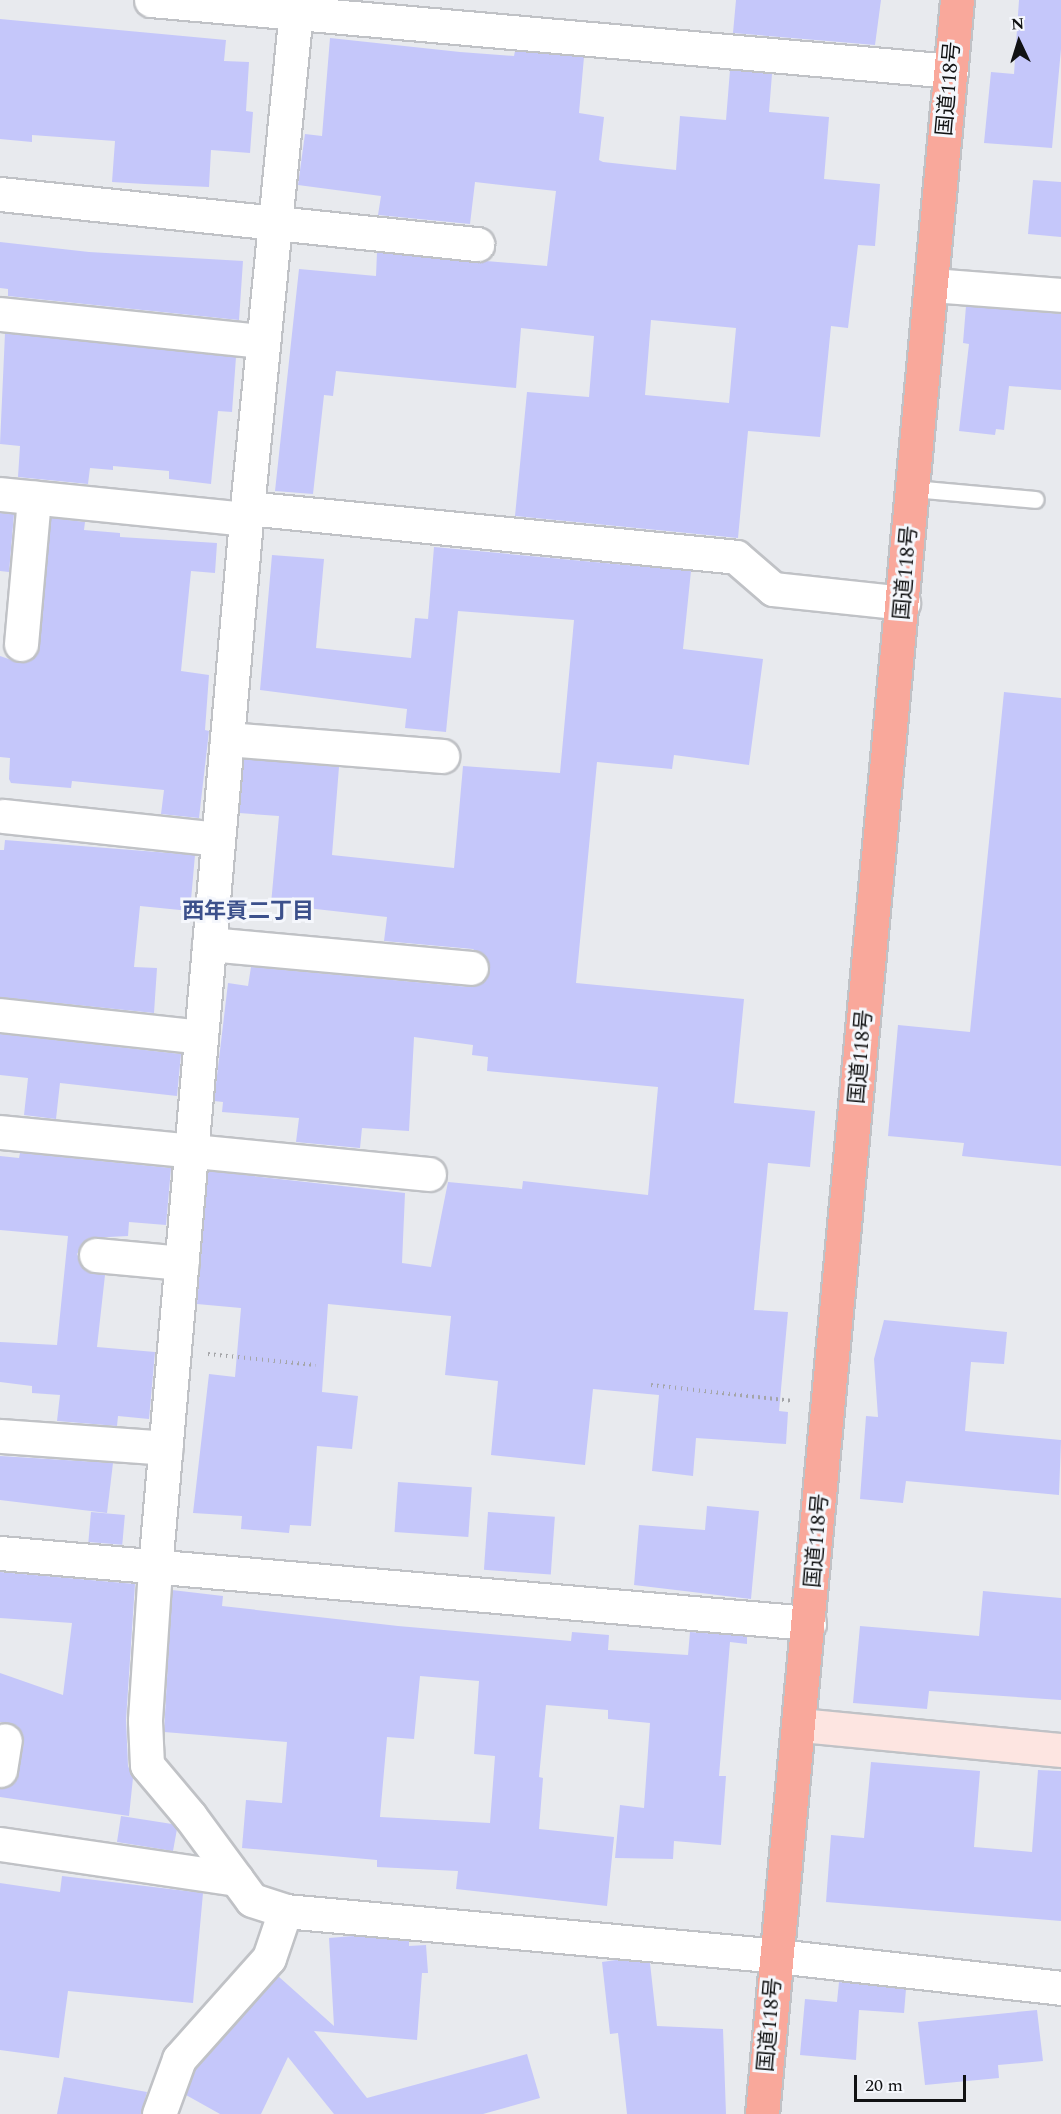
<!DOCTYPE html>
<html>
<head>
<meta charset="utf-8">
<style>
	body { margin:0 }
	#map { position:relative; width:1061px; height:2114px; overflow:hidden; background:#e8eaee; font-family:Spectral,"Noto Sans JP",serif }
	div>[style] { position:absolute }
	.building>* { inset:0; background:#c5c7fa; transform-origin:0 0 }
	.path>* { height:4px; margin-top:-2px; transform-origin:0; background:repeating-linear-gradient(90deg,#a4a5a8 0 1.5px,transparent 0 6px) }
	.roads { filter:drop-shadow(2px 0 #c0c2c6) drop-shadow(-2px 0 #c0c2c6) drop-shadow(0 2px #c0c2c6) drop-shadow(0 -2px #c0c2c6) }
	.lane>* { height:16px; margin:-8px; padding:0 8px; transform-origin:8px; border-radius:8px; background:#fff }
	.street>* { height:33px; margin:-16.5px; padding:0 16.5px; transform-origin:16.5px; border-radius:16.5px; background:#fff }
	.secondary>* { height:33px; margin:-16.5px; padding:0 16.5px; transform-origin:16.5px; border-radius:16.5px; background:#fde5e1 }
	.highway>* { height:33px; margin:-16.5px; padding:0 16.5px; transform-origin:16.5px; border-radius:16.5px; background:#f9a89b }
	span { translate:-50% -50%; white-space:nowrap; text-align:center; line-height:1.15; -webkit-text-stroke:6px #f5f7fc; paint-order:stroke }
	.street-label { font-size:21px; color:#111213 }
	.neighbourhood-label { font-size:22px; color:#3c508b; font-weight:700 }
	.north { position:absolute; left:989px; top:12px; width:60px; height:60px; -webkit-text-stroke:4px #f5f7fc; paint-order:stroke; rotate:356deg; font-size:16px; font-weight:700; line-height:24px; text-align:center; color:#111213 }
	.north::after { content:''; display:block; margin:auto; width:21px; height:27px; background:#111213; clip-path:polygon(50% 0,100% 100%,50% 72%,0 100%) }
	.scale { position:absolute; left:854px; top:2075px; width:112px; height:27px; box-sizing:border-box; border:3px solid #111213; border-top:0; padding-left:8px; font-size:18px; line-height:21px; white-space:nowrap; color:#111213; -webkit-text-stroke:4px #f5f7fc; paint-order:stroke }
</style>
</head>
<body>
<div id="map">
	<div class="building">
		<i style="clip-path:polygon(736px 0,881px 0,875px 45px,733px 33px)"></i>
		<i style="clip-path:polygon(1019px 0,1061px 0,1061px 49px,1052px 148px,984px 143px,991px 72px,1014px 74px)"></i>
		<i style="clip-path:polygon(0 19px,226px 40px,224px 61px,249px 62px,246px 111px,253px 112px,250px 153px,211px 150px,209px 187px,145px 184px,112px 182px,115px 141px,32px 135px,32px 142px,0 139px)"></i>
		<i style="clip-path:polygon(evenodd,330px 38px,460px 52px,514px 56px,515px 51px,584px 57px,579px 113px,604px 117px,599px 160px,603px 162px,676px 170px,680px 116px,726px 120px,730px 70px,772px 74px,769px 112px,829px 117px,824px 179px,880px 184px,875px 246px,858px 245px,848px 328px,831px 326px,820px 437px,748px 431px,738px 538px,515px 516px,527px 392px,589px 397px,594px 336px,521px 328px,516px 388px,336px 371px,333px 396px,324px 395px,313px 494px,275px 491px,299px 269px,376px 276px,377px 252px,547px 266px,556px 191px,475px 182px,470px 224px,378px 215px,381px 196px,298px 185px,305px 134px,322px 136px,330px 38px,651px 320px,736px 328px,729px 403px,645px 395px,651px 320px)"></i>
		<i style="clip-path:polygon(1033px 180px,1061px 182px,1061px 237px,1028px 234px)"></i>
		<i style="clip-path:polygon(0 242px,89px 252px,243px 261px,239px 320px,8px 296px,8px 289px,0 288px)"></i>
		<i style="clip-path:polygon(966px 306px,1061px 314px,1061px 390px,1009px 386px,1004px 430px,996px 429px,995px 435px,959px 431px,969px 344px,963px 343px)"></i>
		<i style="clip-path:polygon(5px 333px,236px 357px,232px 412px,218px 411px,211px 484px,169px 479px,169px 471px,113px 466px,113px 470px,90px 468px,88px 484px,18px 477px,20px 446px,0 444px)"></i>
		<i style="clip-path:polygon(0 513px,14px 514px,9px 572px,0 571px)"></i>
		<i style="clip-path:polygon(51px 518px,85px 522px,84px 530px,120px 533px,120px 537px,217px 543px,215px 573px,191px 571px,181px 671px,209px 675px,205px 730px,209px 731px,199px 818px,161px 814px,164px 790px,72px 781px,71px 788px,11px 783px,9px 779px,10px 758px,0 757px,0 656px,20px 663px,37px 654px)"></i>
		<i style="clip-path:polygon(434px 547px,691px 571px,683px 649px,763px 659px,749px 765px,674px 755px,672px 769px,597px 762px,576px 983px,744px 999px,734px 1103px,815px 1111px,810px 1167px,768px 1163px,754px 1310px,788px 1312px,779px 1411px,788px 1412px,786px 1444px,696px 1438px,693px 1476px,652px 1471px,659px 1395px,593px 1389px,585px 1465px,491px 1455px,498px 1381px,445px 1375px,451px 1316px,328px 1304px,322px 1392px,358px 1396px,352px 1449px,317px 1446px,311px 1526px,290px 1525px,289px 1533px,241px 1529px,242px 1516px,193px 1513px,209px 1374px,235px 1377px,241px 1308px,197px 1304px,208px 1171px,405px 1193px,402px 1263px,431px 1267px,448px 1182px,522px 1189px,523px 1181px,648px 1195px,658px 1087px,487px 1071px,488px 1057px,472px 1055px,473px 1045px,414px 1037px,409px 1131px,362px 1128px,360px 1148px,296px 1142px,299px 1118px,222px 1112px,223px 1102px,214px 1101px,228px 983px,248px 986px,251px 967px,469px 987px,487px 978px,488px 961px,473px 949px,384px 941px,387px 917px,271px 904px,279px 816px,239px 813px,244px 759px,339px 767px,332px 855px,454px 868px,463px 766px,560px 773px,574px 620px,458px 611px,446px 732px,405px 728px,407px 709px,260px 690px,272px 555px,324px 559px,316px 648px,411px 658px,415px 618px,428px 619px)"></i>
		<i style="clip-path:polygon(1004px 692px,1061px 698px,1061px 1166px,962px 1156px,964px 1143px,888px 1136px,898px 1025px,970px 1032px)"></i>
		<i style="clip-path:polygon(5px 840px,195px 855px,190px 911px,140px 906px,134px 967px,157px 968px,154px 1013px,0 997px,0 850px,4px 850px)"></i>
		<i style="clip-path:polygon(0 1034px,181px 1054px,177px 1096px,60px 1083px,56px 1119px,24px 1115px,28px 1078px,0 1075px)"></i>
		<i style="clip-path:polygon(20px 1153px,171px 1168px,166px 1225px,129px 1222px,128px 1236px,89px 1238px,77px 1254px,85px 1270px,105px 1275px,97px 1347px,155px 1352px,149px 1419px,118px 1416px,117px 1426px,57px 1421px,60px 1395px,32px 1393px,32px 1386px,0 1382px,0 1342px,57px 1345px,68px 1236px,0 1230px,0 1156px,19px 1158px)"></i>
		<i style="clip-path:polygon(884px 1320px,1007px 1332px,1004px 1364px,971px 1362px,965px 1431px,1061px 1440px,1059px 1495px,906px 1481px,903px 1503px,860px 1499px,866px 1416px,878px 1417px,874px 1359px)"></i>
		<i style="clip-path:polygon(0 1456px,113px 1463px,107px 1513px,0 1500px)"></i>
		<i style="left:398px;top:1482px;width:74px;height:50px;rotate:4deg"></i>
		<i style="clip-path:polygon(707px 1506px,759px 1511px,751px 1599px,634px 1585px,639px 1525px,705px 1530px)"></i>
		<i style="left:91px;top:1512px;width:34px;height:30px;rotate:5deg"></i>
		<i style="left:488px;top:1512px;width:67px;height:58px;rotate:4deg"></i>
		<i style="clip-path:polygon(0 1572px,135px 1584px,126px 1720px,128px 1766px,133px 1778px,129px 1816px,0 1797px,0 1788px,14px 1782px,18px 1774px,24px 1742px,17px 1726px,0 1722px,0 1673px,63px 1695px,72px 1623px,0 1618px)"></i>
		<i style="clip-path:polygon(evenodd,172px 1590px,223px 1596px,222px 1606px,398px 1626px,571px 1641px,572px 1632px,609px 1635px,608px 1650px,688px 1655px,690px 1632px,747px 1636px,747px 1644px,730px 1642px,719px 1776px,726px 1776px,721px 1845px,674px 1841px,673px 1859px,615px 1858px,620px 1805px,644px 1808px,650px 1723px,608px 1719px,608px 1710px,546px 1705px,539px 1777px,543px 1778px,539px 1829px,614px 1837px,607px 1906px,456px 1889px,458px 1871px,377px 1867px,377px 1860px,242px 1848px,246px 1800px,282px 1803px,287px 1742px,164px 1732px,172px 1590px,420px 1676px,479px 1681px,474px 1754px,495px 1756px,490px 1823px,380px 1817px,387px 1737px,414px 1739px,420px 1676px)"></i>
		<i style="clip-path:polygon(983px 1591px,1061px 1598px,1061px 1700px,929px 1691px,927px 1709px,853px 1703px,860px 1626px,979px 1636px)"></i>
		<i style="clip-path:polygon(871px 1762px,980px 1771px,974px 1847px,1032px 1852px,1038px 1770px,1061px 1771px,1061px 1921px,826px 1902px,831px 1835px,864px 1838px)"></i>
		<i style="clip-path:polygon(121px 1816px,172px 1824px,177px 1829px,173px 1851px,117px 1842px)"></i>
		<i style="clip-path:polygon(62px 1876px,203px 1893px,193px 2003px,68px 1991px,59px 2058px,0 2050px,0 1883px,60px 1892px)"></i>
		<i style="clip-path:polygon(353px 1936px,409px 1941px,409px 1946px,426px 1945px,428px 1973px,422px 1973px,417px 2040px,314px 2031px,367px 2098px,527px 2054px,540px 2098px,483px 2114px,334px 2114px,288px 2057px,261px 2114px,220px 2114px,186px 2095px,195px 2069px,278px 1976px,334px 2026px,329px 1938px)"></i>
		<i style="clip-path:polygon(616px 1960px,650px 1963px,657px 2026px,723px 2029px,726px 2114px,627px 2114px,618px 2033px,610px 2034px,602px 1962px)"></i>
		<i style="clip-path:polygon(839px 1982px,906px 1989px,904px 2013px,859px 2010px,856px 2060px,800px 2055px,805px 1999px,837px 2002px)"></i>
		<i style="clip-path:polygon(1037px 2010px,1043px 2061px,998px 2065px,999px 2078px,925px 2085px,918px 2022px)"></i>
		<i style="clip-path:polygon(64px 2077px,147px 2092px,141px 2114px,57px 2114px)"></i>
	</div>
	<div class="path">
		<i style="left:208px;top:1354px;width:108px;rotate:5.9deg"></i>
		<i style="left:651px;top:1385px;width:143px;rotate:6.4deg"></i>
	</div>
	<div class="roads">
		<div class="lane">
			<i style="left:913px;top:489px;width:123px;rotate:5.1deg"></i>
		</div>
		<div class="street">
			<i style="left:151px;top:0;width:803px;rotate:5.07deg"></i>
			<i style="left:297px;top:0;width:510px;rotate:95.62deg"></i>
			<i style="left:247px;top:508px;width:1065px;rotate:94.96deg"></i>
			<i style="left:155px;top:1569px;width:152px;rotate:93.8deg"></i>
			<i style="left:145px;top:1721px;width:44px;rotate:87.4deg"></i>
			<i style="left:147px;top:1765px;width:67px;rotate:49.9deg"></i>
			<i style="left:190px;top:1816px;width:104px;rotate:53.6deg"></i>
			<i style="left:252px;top:1900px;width:35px;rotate:18deg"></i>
			<i style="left:285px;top:1911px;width:494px;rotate:5.2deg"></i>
			<i style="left:777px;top:1956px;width:286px;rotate:6.4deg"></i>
			<i style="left:0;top:194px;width:480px;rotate:6deg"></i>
			<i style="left:932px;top:285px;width:129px;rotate:4.4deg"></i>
			<i style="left:0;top:314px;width:264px;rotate:5.9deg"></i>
			<i style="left:0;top:494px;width:247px;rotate:5.8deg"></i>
			<i style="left:247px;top:508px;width:491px;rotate:5.7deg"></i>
			<i style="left:736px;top:557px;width:49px;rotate:40.9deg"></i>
			<i style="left:773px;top:589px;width:131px;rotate:6.1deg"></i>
			<i style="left:21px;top:644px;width:147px;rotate:-84.9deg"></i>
			<i style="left:227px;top:739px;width:216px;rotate:4.5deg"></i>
			<i style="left:3px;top:816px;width:216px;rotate:6.1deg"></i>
			<i style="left:209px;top:944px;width:263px;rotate:5.2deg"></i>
			<i style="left:0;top:1015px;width:202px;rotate:6.2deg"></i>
			<i style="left:0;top:1132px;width:431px;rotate:5.6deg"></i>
			<i style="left:96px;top:1255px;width:86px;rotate:5.3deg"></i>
			<i style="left:0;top:1436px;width:166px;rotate:4.1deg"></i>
			<i style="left:0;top:1553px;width:812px;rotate:4.95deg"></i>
			<i style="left:0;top:1770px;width:30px;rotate:-81deg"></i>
			<i style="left:0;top:1844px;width:239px;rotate:8.4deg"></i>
			<i style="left:159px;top:2114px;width:59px;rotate:-70deg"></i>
			<i style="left:179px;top:2059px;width:135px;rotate:-48.3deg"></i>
			<i style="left:269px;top:1958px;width:50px;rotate:-71.2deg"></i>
		</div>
		<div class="secondary">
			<i style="left:800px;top:1725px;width:262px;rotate:5.5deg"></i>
		</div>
		<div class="highway">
			<i style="left:762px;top:2114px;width:2123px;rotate:-84.73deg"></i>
		</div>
	</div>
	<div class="street-label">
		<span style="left:949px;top:89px;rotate:-85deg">国道118号</span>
		<span style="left:906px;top:573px;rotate:-85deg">国道118号</span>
		<span style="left:861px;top:1057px;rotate:-85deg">国道118号</span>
		<span style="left:817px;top:1541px;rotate:-85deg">国道118号</span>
		<span style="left:770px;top:2025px;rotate:-85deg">国道118号</span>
	</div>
	<div class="neighbourhood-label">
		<span style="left:248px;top:912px">西年貢二丁目</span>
	</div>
	<div class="north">N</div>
	<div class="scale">20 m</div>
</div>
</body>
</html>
